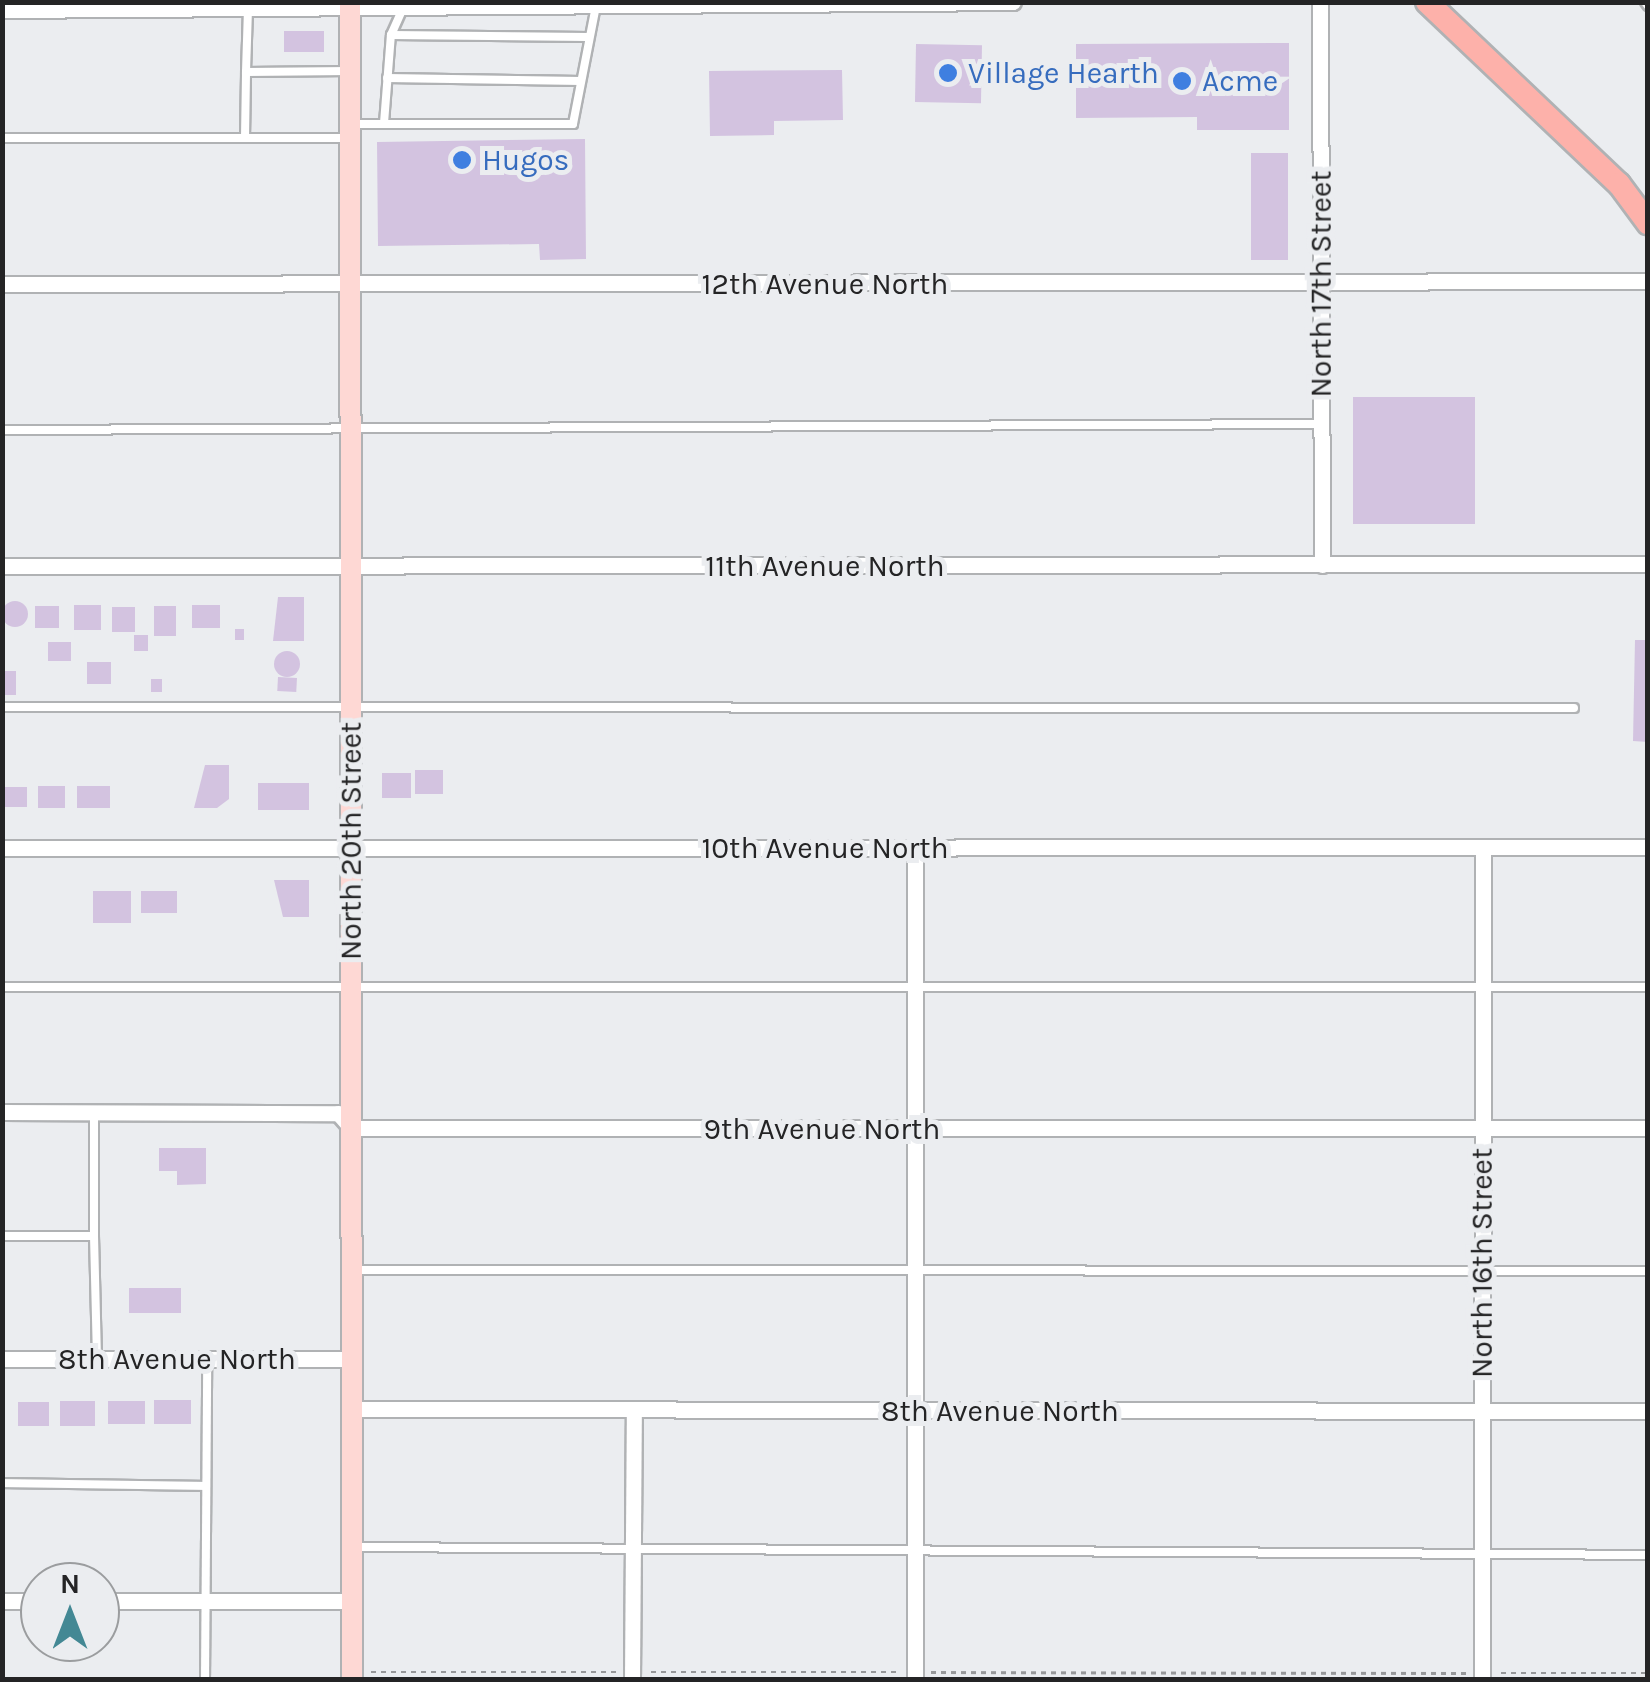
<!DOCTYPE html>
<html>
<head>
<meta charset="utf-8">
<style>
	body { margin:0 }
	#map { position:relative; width:1650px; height:1682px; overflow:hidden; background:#ebedf0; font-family:Karla,sans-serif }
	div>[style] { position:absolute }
	.building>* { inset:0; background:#d3c3e0; transform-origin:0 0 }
	.round { border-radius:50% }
	.path>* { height:2.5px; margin-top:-1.25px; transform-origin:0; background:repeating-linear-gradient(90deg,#97989a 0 5px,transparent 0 10px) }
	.roads { filter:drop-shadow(2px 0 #b0b2b4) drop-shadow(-2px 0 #b0b2b4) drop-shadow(0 2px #b0b2b4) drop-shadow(0 -2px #b0b2b4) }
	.lane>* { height:8px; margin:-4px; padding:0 4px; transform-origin:4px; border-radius:4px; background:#fff }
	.street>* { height:15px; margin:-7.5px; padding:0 7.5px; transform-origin:7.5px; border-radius:7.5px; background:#fff }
	.secondary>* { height:20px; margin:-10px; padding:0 10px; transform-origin:10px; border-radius:10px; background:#fed8d4 }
	.primary>* { height:22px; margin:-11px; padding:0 11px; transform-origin:11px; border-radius:11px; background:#fdb1aa }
	.dots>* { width:28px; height:28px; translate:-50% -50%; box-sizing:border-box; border:5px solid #ebedf0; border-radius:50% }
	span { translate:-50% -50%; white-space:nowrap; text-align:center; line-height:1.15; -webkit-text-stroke:10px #ebedf0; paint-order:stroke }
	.shop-label { font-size:30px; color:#366cbe }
	.left { translate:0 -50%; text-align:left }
	.street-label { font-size:30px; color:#242425 }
	.frame { position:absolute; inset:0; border:5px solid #242425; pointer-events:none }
	.north { position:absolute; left:20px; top:1562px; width:100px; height:100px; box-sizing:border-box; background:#ebedf0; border:2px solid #9b9d9f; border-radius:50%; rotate:0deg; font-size:28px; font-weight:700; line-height:40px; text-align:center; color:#242425 }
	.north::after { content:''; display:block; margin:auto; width:35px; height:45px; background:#438894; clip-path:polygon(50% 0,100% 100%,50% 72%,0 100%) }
</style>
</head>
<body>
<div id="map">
	<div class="building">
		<i style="left:324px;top:31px;width:21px;height:40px;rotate:90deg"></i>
		<i style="clip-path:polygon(1289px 43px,1289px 130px,1197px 130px,1197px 117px,1076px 118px,1076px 44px)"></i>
		<i style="left:916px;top:44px;width:66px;height:58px;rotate:1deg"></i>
		<i style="clip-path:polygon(842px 70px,843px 120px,774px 121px,774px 135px,710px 136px,709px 71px)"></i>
		<i style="clip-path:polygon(585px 139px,586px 259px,540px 260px,539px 244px,378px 246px,377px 142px)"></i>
		<i style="left:1251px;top:153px;width:37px;height:107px"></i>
		<i style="left:1475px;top:397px;width:127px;height:122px;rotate:90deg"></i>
		<i style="clip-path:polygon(278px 597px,304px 597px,304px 641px,273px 641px)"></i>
		<i class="round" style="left:2px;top:601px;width:26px;height:26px"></i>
		<i style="left:101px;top:605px;width:25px;height:27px;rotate:90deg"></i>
		<i style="left:192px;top:605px;width:28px;height:23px"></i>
		<i style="left:35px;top:606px;width:24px;height:22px"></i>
		<i style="left:154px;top:606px;width:22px;height:30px"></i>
		<i style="left:112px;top:607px;width:23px;height:25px"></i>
		<i style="left:235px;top:629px;width:9px;height:11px"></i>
		<i style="left:134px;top:635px;width:14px;height:16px"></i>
		<i style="clip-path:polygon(1635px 640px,1648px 640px,1648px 742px,1633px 741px)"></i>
		<i style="left:48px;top:642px;width:23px;height:19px"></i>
		<i class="round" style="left:274px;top:651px;width:26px;height:26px"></i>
		<i style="left:87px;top:662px;width:24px;height:22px"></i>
		<i style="left:2px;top:671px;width:14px;height:24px"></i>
		<i style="left:278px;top:677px;width:19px;height:14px;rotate:3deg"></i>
		<i style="left:151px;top:679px;width:11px;height:13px"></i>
		<i style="clip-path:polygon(205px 765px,229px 765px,229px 799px,217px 808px,194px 808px)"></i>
		<i style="left:415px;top:770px;width:28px;height:24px"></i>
		<i style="left:382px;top:773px;width:29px;height:25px"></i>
		<i style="left:258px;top:783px;width:51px;height:27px"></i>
		<i style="left:38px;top:786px;width:27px;height:22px"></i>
		<i style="left:77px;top:786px;width:33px;height:22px"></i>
		<i style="left:2px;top:787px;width:25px;height:20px"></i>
		<i style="clip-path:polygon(274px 880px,309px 880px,309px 917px,283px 917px)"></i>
		<i style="left:93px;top:891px;width:38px;height:32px"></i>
		<i style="left:141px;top:891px;width:36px;height:22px"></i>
		<i style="clip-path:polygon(159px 1148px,206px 1148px,206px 1184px,177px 1185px,177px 1171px,159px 1171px)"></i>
		<i style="left:129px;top:1288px;width:52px;height:25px"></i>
		<i style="left:154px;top:1400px;width:37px;height:24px"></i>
		<i style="left:60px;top:1401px;width:35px;height:25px"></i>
		<i style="left:108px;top:1401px;width:37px;height:23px"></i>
		<i style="left:18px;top:1402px;width:31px;height:24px"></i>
	</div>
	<div class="path">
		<i style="left:371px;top:1672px;width:247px"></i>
		<i style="left:651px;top:1672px;width:247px"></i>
		<i style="left:931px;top:1672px;width:537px;rotate:0.11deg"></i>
		<i style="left:1501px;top:1673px;width:147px"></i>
	</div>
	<div class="roads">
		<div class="lane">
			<i style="left:1645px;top:2px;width:5px;rotate:53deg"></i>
			<i style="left:391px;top:35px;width:197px;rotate:0.6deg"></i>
			<i style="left:246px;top:72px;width:63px;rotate:-88.2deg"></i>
			<i style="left:387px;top:78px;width:194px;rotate:0.9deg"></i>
			<i style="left:384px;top:123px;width:88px;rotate:-85.5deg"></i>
			<i style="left:391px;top:35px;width:30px;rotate:-66deg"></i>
			<i style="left:352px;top:124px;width:221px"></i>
			<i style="left:573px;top:124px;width:120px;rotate:-79deg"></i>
			<i style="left:2px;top:138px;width:344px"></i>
			<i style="left:245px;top:138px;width:66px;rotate:-89.1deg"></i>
			<i style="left:246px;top:72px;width:104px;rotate:-0.6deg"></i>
			<i style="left:2px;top:430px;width:1320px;rotate:-0.26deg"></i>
			<i style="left:2px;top:707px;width:1572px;rotate:0.04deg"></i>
			<i style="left:2px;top:987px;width:1646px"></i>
			<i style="left:2px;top:1236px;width:92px"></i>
			<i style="left:94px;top:1236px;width:122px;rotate:-90deg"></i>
			<i style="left:94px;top:1236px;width:123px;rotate:88.6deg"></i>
			<i style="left:356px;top:1270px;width:1292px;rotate:0.04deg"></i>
			<i style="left:2px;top:1483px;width:204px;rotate:0.8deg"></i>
			<i style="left:356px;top:1547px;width:1292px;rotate:0.35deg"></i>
			<i style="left:205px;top:1680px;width:321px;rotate:-89.6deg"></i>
		</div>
		<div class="street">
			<i style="left:1320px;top:2px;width:563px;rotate:89.8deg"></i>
			<i style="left:2px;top:10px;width:1011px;rotate:-0.45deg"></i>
			<i style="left:2px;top:284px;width:1646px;rotate:-0.1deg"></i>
			<i style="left:2px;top:566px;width:1646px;rotate:-0.07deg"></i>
			<i style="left:2px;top:848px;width:1646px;rotate:-0.03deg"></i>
			<i style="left:2px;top:1112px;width:336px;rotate:0.2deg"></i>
			<i style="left:338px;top:1113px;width:20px;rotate:49deg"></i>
			<i style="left:351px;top:1128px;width:1297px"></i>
			<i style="left:2px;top:1359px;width:350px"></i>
			<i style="left:352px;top:1409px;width:1296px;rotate:0.09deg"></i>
			<i style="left:2px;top:1601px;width:38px"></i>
			<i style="left:100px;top:1601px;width:252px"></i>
			<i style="left:632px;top:1680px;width:270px;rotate:-89.6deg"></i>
			<i style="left:915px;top:1680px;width:832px;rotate:-90deg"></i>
			<i style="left:1482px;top:1680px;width:833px;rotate:-89.93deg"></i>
		</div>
		<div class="secondary">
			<i style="left:350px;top:2px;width:1678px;rotate:89.93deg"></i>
		</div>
		<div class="primary">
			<i style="left:1427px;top:2px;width:265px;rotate:43.5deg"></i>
			<i style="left:1619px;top:184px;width:49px;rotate:53.4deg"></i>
		</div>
	</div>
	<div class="dots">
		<i style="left:948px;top:73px;background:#3f7fe0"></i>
		<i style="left:1182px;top:81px;background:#3f7fe0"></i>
		<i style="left:462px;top:160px;background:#3f7fe0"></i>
	</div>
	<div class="shop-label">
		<span class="left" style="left:968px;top:73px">Village Hearth</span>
		<span class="left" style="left:1202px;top:81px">Acme</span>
		<span class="left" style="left:482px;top:160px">Hugos</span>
	</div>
	<div class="street-label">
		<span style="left:825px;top:284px">12th Avenue North</span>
		<span style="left:1321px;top:284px;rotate:-90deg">North 17th Street</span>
		<span style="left:825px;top:566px">11th Avenue North</span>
		<span style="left:351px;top:841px;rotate:-90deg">North 20th Street</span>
		<span style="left:825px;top:848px">10th Avenue North</span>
		<span style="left:822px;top:1129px">9th Avenue North</span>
		<span style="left:1482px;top:1263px;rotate:-90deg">North 16th Street</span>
		<span style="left:177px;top:1359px">8th Avenue North</span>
		<span style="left:1000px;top:1411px">8th Avenue North</span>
	</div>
	<div class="frame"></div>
	<div class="north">N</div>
</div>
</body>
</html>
